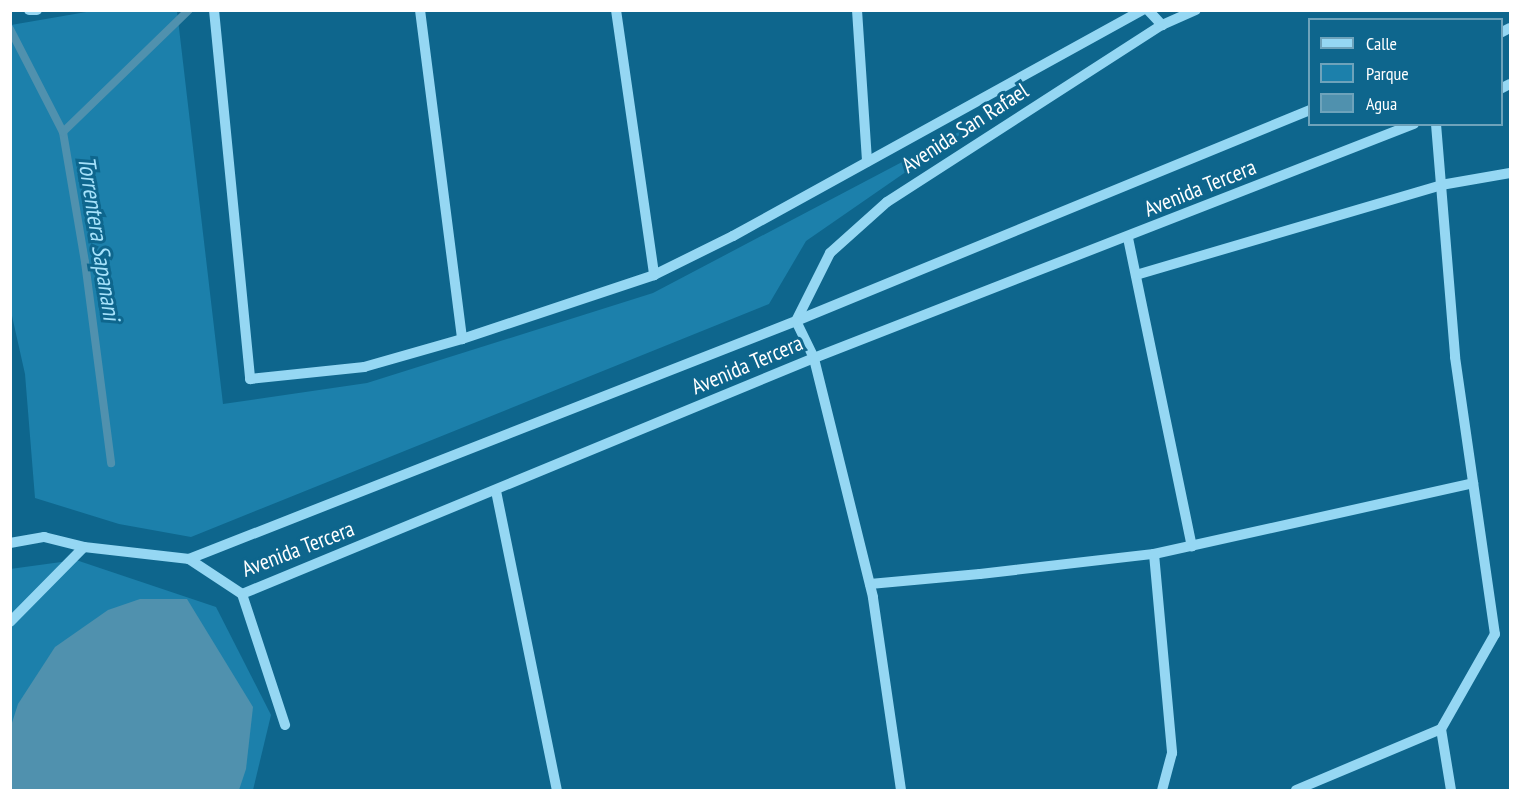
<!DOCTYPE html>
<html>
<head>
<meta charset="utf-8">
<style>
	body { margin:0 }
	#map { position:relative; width:1521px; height:801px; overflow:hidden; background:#0e668d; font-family:"PT Sans Narrow",sans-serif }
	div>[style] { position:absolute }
	.green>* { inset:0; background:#1c80ab }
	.water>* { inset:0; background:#5091ae }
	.stream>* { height:8px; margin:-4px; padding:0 4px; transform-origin:4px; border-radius:4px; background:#5091ae }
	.minor>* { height:10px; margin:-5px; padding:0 5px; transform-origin:5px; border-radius:5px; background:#95d7f3 }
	span { translate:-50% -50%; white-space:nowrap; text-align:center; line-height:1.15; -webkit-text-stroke:6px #0e668d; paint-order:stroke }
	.street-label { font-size:22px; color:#fff }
	.water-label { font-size:24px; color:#a6e2fb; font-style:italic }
	.frame { position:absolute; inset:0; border:12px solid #fff; pointer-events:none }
	.legend { position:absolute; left:1308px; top:18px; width:195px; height:108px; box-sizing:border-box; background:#0e668d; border:2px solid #6ea3bb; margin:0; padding:8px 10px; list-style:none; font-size:18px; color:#fff }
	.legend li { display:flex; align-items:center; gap:12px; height:30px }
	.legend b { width:30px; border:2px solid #6ea3bb }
</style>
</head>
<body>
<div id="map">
	<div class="green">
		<i style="clip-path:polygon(98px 10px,177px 11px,223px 404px,367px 383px,653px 293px,978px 122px,806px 241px,769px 304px,191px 537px,119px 524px,35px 498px,25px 374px,10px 307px,11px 25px)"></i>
		<i style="clip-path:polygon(76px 560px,216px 607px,271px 715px,253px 790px,11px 790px,10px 569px)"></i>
	</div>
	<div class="water">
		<i style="clip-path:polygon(140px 599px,187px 599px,253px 707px,246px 769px,239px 790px,11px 790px,11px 726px,18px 704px,55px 647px,108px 610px)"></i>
	</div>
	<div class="stream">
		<i style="left:10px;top:29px;width:116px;rotate:62.8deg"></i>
		<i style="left:63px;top:132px;width:132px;rotate:80.4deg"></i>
		<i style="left:85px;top:262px;width:203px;rotate:82.6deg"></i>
		<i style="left:63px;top:132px;width:175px;rotate:-44.1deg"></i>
	</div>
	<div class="minor">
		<i style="left:29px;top:10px;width:8px"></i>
		<i style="left:214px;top:10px;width:371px;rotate:84.4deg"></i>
		<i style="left:250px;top:379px;width:115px;rotate:-6deg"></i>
		<i style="left:364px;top:367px;width:102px;rotate:-15.9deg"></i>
		<i style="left:462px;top:339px;width:202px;rotate:-18.4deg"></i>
		<i style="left:654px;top:275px;width:88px;rotate:-26.3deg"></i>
		<i style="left:733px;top:236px;width:468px;rotate:-28.9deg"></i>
		<i style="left:420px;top:10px;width:332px;rotate:82.7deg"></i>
		<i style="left:616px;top:10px;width:268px;rotate:81.8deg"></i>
		<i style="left:857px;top:10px;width:152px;rotate:86.2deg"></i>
		<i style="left:1148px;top:10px;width:21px;rotate:47deg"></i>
		<i style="left:1502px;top:32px;width:9px;rotate:-27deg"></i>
		<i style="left:1502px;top:88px;width:9px;rotate:-27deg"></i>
		<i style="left:1436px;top:124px;width:234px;rotate:85.3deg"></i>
		<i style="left:1455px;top:357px;width:280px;rotate:81.8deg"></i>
		<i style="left:1495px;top:634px;width:109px;rotate:119.6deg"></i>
		<i style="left:1441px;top:729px;width:62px;rotate:80.7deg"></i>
		<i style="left:1128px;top:238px;width:315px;rotate:78.3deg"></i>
		<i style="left:1136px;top:275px;width:318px;rotate:-16.4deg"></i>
		<i style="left:1441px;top:185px;width:70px;rotate:-9.9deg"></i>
		<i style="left:496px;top:491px;width:305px;rotate:78.5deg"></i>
		<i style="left:10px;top:543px;width:35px;rotate:-10deg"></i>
		<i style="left:44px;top:537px;width:41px;rotate:14deg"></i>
		<i style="left:84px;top:547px;width:106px;rotate:6.5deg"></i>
		<i style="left:189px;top:559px;width:64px;rotate:33.4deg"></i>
		<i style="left:242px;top:594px;width:619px;rotate:-22.42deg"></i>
		<i style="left:814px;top:358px;width:644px;rotate:-21.31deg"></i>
		<i style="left:1154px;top:554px;width:200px;rotate:84.8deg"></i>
		<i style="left:1172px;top:753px;width:38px;rotate:105deg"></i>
		<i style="left:189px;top:559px;width:652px;rotate:-21.41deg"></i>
		<i style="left:796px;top:321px;width:556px;rotate:-22.32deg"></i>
		<i style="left:870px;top:584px;width:110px;rotate:-5.2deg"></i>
		<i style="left:980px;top:574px;width:175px;rotate:-6.6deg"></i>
		<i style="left:1154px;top:554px;width:327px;rotate:-12.5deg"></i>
		<i style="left:242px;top:594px;width:138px;rotate:71.8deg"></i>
		<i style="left:10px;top:622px;width:105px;rotate:-45.4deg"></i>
		<i style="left:901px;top:790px;width:195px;rotate:-98.3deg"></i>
		<i style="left:873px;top:597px;width:246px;rotate:-103.9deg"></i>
		<i style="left:814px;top:358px;width:41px;rotate:-115.9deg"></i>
		<i style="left:796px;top:321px;width:76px;rotate:-63.4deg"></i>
		<i style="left:830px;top:253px;width:76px;rotate:-41.8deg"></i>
		<i style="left:887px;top:202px;width:327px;rotate:-32.8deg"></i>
		<i style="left:1162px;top:25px;width:37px;rotate:-24deg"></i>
		<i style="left:1296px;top:790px;width:157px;rotate:-22.8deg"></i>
	</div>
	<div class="street-label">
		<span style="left:965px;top:128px;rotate:-33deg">Avenida San Rafael</span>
		<span style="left:1200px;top:188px;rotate:-22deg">Avenida Tercera</span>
		<span style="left:747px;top:365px;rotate:-23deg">Avenida Tercera</span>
		<span style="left:298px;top:549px;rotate:-21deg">Avenida Tercera</span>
	</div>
	<div class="water-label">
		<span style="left:99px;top:238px;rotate:81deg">Torrentera Sapanani</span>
	</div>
	<div class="frame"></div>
	<ul class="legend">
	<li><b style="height:8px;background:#95d7f3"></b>Calle</li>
	<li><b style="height:16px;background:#1c80ab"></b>Parque</li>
	<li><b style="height:16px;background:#5091ae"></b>Agua</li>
	</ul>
</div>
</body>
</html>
